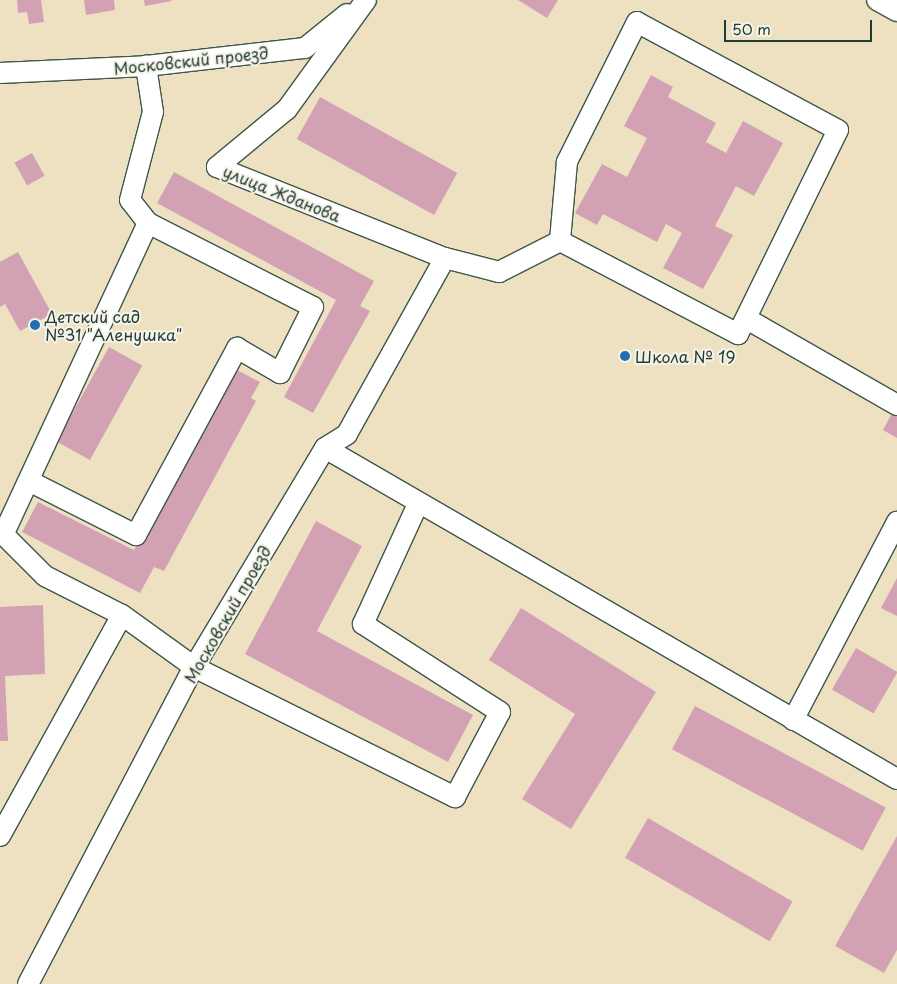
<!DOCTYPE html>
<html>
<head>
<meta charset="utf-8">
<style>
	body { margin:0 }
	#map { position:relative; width:897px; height:984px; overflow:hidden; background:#eee1c2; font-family:"Playpen Sans",sans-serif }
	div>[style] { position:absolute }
	.building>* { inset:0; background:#d2a2b4; transform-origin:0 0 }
	.roads { filter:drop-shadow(1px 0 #3e5649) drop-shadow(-1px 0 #3e5649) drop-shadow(0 1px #3e5649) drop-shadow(0 -1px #3e5649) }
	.minor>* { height:20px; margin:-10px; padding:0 10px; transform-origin:10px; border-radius:10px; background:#fff }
	.dots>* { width:14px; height:14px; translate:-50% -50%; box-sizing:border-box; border:2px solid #f7f3e8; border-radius:50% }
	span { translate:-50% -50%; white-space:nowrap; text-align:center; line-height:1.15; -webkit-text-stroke:4px #f7f3e8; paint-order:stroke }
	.street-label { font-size:16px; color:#1f3d34 }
	.poi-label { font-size:16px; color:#1f3d34 }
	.left { translate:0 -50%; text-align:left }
	.scale { position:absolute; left:724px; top:20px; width:148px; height:22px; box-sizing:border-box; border:2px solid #1f3d34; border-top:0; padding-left:6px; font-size:15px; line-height:18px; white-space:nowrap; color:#1f3d34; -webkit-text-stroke:4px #f7f3e8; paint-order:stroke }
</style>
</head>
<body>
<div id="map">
	<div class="building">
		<i style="clip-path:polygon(17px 0,41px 0,44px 22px,29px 24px,27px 12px,18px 13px)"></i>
		<i style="clip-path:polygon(84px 0,114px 0,115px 10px,86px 15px)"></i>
		<i style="clip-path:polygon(144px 0,171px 0,172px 1px,145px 6px)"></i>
		<i style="clip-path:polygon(518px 0,558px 0,547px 18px)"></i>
		<i style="clip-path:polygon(651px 75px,673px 87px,668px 97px,716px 123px,706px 142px,726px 153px,743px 121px,783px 143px,754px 196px,736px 186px,715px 226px,733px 235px,703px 289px,663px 268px,682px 233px,666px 224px,657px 242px,603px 214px,597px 225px,575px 213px,602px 164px,627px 177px,647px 138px,624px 126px)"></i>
		<i style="left:320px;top:97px;width:157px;height:48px;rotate:29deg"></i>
		<i style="left:32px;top:153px;width:26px;height:20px;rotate:61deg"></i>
		<i style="clip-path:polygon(174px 172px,374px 281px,360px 306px,370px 311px,313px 413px,284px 397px,336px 300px,157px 203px)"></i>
		<i style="clip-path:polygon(18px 252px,52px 314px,20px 331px,5px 304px,0 307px,0 262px)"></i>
		<i style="left:109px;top:347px;width:38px;height:108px;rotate:29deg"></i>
		<i style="clip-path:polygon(231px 367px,260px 382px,251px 398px,256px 401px,164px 571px,154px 567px,140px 593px,22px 532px,38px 502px,134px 550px)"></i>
		<i style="clip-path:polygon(892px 413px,897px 416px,897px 438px,883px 430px)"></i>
		<i style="clip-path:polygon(316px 521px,362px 546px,317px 631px,473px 715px,448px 762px,245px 654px)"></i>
		<i style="clip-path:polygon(897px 578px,897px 616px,881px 608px)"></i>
		<i style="clip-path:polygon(43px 605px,45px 674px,5px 676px,8px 741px,0 741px,0 607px)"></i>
		<i style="clip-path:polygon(521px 608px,656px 692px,571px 829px,522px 799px,575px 714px,489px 660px)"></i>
		<i style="left:856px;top:648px;width:48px;height:48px;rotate:30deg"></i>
		<i style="left:695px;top:706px;width:216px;height:49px;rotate:28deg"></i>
		<i style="left:648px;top:818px;width:167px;height:46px;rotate:30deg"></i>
		<i style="clip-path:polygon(897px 836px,897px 950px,884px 973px,835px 946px)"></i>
	</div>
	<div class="roads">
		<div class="minor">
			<i style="left:366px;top:0;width:135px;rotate:125.9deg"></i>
			<i style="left:287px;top:109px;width:91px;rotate:140.4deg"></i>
			<i style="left:217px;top:167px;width:245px;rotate:21.8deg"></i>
			<i style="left:445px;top:258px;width:56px;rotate:14.5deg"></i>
			<i style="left:499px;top:272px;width:68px;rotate:-26.9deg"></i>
			<i style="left:560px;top:241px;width:201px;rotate:27.6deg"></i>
			<i style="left:738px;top:334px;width:227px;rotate:-63.9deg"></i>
			<i style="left:838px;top:130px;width:228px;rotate:-151.8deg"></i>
			<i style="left:637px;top:22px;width:157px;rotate:116.6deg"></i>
			<i style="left:567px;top:162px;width:79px;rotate:95.1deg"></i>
			<i style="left:877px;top:0;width:23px;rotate:29deg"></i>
			<i style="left:0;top:73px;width:146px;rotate:-2.7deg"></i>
			<i style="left:146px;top:66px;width:160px;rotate:-6.5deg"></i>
			<i style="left:305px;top:48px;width:54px;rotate:-39deg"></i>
			<i style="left:747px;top:319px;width:173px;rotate:29.8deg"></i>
			<i style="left:325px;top:448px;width:661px;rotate:30.06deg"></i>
			<i style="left:29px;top:481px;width:120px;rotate:26.8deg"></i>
			<i style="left:136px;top:535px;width:213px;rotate:-61.6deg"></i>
			<i style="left:237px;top:348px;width:50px;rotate:30.2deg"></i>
			<i style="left:280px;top:373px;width:74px;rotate:-63.4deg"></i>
			<i style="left:313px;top:307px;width:185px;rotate:-153deg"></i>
			<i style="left:148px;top:223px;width:29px;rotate:-128deg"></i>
			<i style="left:130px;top:200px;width:91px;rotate:-75.4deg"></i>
			<i style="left:153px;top:112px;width:47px;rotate:-98.7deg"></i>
			<i style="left:0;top:531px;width:64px;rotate:45deg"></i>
			<i style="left:45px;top:576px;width:86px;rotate:26.9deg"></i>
			<i style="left:122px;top:615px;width:89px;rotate:35.8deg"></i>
			<i style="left:194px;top:667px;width:292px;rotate:26.5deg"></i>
			<i style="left:455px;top:797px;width:96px;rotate:-62.1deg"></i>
			<i style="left:500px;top:712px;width:163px;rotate:-147.3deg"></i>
			<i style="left:363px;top:624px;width:132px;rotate:-65.4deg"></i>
			<i style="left:4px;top:533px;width:342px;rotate:-65.1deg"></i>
			<i style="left:793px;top:720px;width:224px;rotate:-62.3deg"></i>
			<i style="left:0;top:836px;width:252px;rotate:-61.1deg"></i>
			<i style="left:28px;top:984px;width:358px;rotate:-62.4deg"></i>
			<i style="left:194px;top:667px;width:255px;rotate:-59.1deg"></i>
			<i style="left:325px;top:448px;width:26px;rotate:-32deg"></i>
			<i style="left:347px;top:434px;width:201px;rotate:-60.9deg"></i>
		</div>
	</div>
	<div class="dots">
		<i style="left:35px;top:325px;background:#1f6fb2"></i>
		<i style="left:625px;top:356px;background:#1f6fb2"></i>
	</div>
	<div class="street-label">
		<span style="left:191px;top:60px;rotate:-6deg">Московский проезд</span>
		<span style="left:282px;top:193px;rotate:22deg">улица Жданова</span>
		<span style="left:227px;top:614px;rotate:-60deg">Московский проезд</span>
	</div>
	<div class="poi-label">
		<span class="left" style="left:45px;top:325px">Детский сад<br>№31 "Аленушка"</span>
		<span class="left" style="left:635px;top:356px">Школа № 19</span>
	</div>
	<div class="scale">50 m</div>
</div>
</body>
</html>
